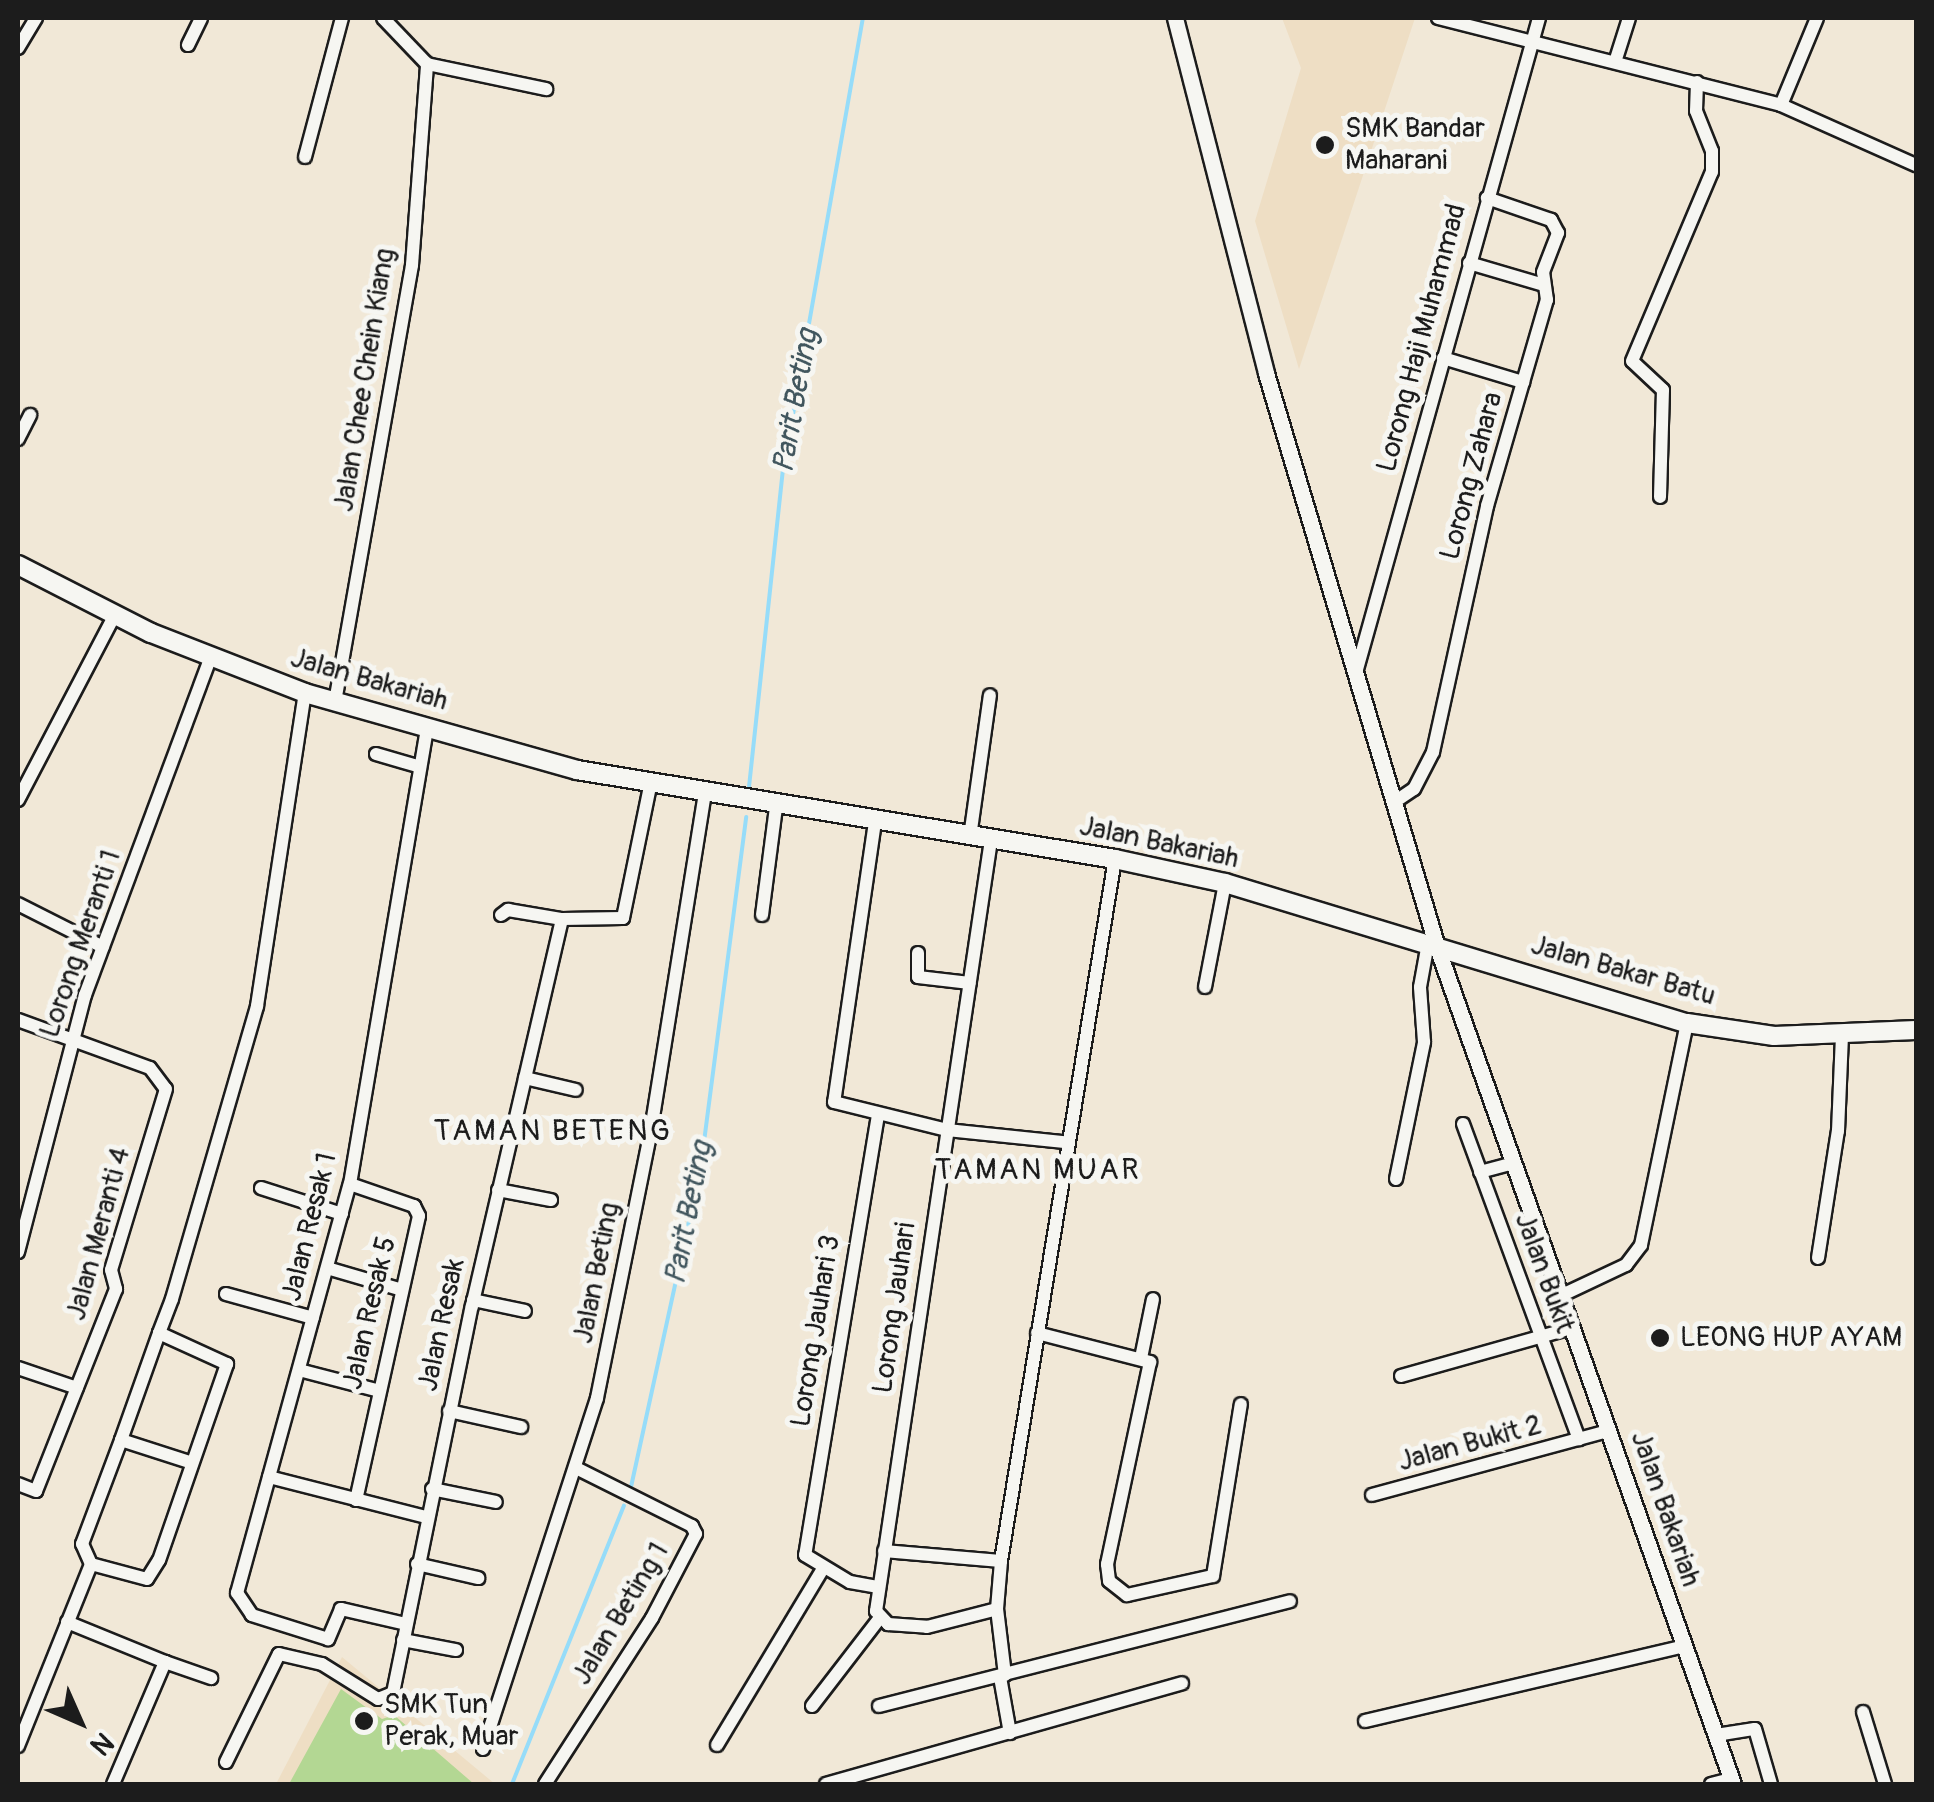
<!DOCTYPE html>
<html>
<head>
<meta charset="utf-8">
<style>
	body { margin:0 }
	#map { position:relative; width:1934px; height:1802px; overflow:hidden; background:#f1e8d7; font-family:Pangolin,sans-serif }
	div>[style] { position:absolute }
	.built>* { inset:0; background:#eedec4 }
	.green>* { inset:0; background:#b3d793 }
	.stream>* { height:4px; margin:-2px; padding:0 2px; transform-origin:2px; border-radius:2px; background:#96dcf9 }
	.roads { filter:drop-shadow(2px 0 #1c1c1c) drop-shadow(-2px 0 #1c1c1c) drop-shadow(0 2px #1c1c1c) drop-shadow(0 -2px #1c1c1c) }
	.minor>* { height:12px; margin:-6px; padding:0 6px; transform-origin:6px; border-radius:6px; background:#f6f6f2 }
	.tertiary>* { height:15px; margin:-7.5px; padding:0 7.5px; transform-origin:7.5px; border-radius:7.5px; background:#f6f6f2 }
	.secondary>* { height:18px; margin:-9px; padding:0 9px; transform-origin:9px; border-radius:9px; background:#f6f6f2 }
	.dots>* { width:28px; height:28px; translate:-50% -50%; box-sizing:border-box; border:5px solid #f6f6f2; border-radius:50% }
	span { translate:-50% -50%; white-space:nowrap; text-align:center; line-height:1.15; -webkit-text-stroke:10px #f6f6f2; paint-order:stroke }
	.poi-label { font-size:28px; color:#1c1c1c }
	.left { translate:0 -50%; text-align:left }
	.street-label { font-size:28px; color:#1c1c1c }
	.water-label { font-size:30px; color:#41565e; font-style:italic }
	.neighbourhood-label { font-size:30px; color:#1c1c1c; letter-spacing:2.5px }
	.frame { position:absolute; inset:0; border:20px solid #1c1c1c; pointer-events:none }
	.north { position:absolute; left:30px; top:1672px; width:100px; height:100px; -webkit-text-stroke:8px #f6f6f2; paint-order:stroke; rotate:135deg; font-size:28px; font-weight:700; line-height:40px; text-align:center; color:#1c1c1c }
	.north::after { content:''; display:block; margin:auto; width:35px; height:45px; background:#1c1c1c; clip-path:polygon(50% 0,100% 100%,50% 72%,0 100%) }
</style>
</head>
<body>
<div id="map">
	<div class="built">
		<i style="clip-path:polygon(1282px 18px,1415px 18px,1299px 369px,1255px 221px,1301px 68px)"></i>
		<i style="clip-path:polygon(342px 1657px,495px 1784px,276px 1784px)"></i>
	</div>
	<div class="green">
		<i style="clip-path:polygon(341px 1689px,382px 1719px,394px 1715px,474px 1784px,289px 1784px)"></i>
	</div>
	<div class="stream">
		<i style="left:749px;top:787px;width:318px;rotate:-83.9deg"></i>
		<i style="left:783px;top:471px;width:460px;rotate:-80deg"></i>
		<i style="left:631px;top:1487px;width:330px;rotate:-77.7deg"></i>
		<i style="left:701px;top:1165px;width:351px;rotate:-82.6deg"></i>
		<i style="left:512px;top:1784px;width:300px;rotate:-68.1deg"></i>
	</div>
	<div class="roads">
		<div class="minor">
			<i style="left:383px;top:18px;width:64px;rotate:46.3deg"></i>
			<i style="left:427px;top:64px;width:122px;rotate:11.9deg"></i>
			<i style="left:1438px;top:18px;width:354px;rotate:14.2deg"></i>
			<i style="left:1781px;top:105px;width:148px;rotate:24deg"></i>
			<i style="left:188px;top:45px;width:30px;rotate:-64deg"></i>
			<i style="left:18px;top:48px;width:35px;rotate:-59deg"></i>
			<i style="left:1616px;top:59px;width:43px;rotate:-72.4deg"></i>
			<i style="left:1781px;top:105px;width:94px;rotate:-67.5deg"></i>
			<i style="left:305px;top:157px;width:144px;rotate:-75.1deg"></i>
			<i style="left:1469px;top:263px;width:78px;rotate:16.3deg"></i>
			<i style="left:1443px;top:358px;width:84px;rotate:16.7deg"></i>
			<i style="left:18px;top:439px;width:27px;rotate:-63deg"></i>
			<i style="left:1660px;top:497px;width:107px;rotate:-88.4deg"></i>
			<i style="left:1663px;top:390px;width:42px;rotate:-136.9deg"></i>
			<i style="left:1632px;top:361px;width:205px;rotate:-67.1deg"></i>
			<i style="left:1712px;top:172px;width:21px;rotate:-90deg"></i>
			<i style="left:1712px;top:151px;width:43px;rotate:-111.8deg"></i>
			<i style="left:1696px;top:111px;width:29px;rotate:-88deg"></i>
			<i style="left:1356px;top:673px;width:680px;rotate:-74.39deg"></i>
			<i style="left:335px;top:702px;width:444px;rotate:-80deg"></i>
			<i style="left:412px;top:265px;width:202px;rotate:-85.7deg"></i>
			<i style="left:376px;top:754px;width:43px;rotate:16.3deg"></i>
			<i style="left:18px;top:800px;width:208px;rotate:-62.4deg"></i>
			<i style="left:1393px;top:803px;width:25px;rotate:-34deg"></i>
			<i style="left:1414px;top:789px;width:42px;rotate:-62.8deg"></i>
			<i style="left:1433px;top:752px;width:252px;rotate:-77.6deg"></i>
			<i style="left:1487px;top:506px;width:215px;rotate:-73.8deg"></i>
			<i style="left:1547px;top:300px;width:28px;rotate:-98deg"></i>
			<i style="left:1543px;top:272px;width:42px;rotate:-69deg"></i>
			<i style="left:1558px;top:233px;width:15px;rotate:-118deg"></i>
			<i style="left:1551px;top:220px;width:68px;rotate:-161deg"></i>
			<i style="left:875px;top:822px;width:283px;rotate:98.3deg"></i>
			<i style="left:834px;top:1102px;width:116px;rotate:13.9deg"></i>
			<i style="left:947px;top:1130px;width:118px;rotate:5.9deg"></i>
			<i style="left:970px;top:837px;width:143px;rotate:-82deg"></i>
			<i style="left:991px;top:840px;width:780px;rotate:98.48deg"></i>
			<i style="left:876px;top:1611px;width:18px;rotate:47deg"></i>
			<i style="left:888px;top:1624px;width:39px;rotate:4deg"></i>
			<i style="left:927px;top:1627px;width:72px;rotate:-14.4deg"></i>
			<i style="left:18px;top:904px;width:95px;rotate:26.8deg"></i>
			<i style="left:501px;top:915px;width:9px;rotate:-36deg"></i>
			<i style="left:508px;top:910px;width:55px;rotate:9.5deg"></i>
			<i style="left:762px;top:915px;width:109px;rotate:-82.6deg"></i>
			<i style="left:918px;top:953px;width:24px;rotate:90deg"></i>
			<i style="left:918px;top:977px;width:52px;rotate:6.6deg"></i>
			<i style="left:1205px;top:987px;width:106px;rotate:-79.1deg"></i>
			<i style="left:18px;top:1020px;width:140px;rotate:20deg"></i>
			<i style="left:150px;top:1068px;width:26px;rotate:53deg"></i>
			<i style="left:166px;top:1089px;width:189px;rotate:106.9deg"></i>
			<i style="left:111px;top:1270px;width:20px;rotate:75deg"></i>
			<i style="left:116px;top:1289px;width:217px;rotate:111.6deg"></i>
			<i style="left:36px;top:1491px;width:19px;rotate:-159deg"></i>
			<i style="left:525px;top:1078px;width:52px;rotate:13.2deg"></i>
			<i style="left:878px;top:1115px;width:446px;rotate:99.4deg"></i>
			<i style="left:805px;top:1555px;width:52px;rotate:31deg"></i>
			<i style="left:850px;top:1582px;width:29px;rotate:10deg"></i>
			<i style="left:1463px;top:1124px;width:336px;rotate:69.8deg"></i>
			<i style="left:1480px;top:1172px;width:34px;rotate:-15deg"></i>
			<i style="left:1396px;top:1179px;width:140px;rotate:-78.4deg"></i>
			<i style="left:1424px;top:1042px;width:55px;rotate:-94.2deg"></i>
			<i style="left:1420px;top:987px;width:45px;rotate:-79.7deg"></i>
			<i style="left:350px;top:1184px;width:68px;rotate:19deg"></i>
			<i style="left:414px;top:1206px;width:11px;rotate:63deg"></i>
			<i style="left:419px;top:1216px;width:291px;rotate:102.5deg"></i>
			<i style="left:261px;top:1188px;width:85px;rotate:17.8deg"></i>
			<i style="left:498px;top:1190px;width:54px;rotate:10.7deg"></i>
			<i style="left:18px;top:1252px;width:266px;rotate:-75.4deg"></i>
			<i style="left:85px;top:995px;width:361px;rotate:-69.6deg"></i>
			<i style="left:1818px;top:1258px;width:129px;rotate:-81.1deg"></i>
			<i style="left:1838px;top:1131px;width:97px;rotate:-87.6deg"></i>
			<i style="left:327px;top:1268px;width:75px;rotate:16.3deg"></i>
			<i style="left:226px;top:1294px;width:90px;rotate:15.4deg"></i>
			<i style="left:1560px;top:1296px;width:73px;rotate:-25.2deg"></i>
			<i style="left:1626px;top:1265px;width:25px;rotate:-53deg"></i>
			<i style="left:1641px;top:1245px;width:227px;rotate:-78.3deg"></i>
			<i style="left:473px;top:1300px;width:53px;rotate:11.9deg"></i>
			<i style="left:159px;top:1333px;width:75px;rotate:24.5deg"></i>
			<i style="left:227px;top:1364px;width:207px;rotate:109.1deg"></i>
			<i style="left:159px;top:1560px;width:22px;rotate:122deg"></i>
			<i style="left:147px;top:1579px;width:58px;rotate:-165deg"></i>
			<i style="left:91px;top:1564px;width:22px;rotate:-114deg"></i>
			<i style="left:82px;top:1544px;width:111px;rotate:-69.4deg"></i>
			<i style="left:121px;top:1440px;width:114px;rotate:-70.4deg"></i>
			<i style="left:159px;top:1333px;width:36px;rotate:-69deg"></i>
			<i style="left:172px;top:1299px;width:305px;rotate:-73.8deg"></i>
			<i style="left:257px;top:1006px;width:317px;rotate:-81.3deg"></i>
			<i style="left:1037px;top:1333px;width:117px;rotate:14.4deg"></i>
			<i style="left:1150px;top:1362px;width:207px;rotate:102deg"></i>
			<i style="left:1107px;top:1564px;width:17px;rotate:83deg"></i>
			<i style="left:1109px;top:1581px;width:23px;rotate:38deg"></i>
			<i style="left:1127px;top:1595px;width:88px;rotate:-12.5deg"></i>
			<i style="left:1213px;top:1576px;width:174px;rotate:-80.8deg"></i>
			<i style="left:1141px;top:1358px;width:60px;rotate:-78.5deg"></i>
			<i style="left:18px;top:1368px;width:62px;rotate:18.7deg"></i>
			<i style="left:299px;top:1370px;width:80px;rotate:14.6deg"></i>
			<i style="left:1401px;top:1376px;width:178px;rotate:-15.7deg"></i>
			<i style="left:449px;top:1411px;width:74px;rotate:12.5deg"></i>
			<i style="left:121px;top:1440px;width:71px;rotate:17.9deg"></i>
			<i style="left:269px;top:1477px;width:162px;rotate:14.3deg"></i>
			<i style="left:432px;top:1489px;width:65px;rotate:11.5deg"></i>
			<i style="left:1372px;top:1495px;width:245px;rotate:-15.2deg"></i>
			<i style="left:884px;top:1551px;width:117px;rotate:4.9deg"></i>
			<i style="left:417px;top:1564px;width:63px;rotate:12.9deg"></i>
			<i style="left:67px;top:1622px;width:106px;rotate:22.2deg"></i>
			<i style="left:406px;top:1624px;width:67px;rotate:-167deg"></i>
			<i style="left:341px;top:1609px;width:33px;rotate:113deg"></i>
			<i style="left:328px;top:1639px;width:80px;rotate:-162.5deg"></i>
			<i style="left:252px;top:1615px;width:27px;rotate:-124deg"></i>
			<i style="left:237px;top:1593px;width:424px;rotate:-74.6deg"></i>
			<i style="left:350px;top:1184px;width:463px;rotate:-80.4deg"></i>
			<i style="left:403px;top:1640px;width:54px;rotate:10.7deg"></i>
			<i style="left:1005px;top:1675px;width:66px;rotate:-96.9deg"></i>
			<i style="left:997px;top:1609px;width:48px;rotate:-85.2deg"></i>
			<i style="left:1001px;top:1561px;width:711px;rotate:-80.78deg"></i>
			<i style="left:1000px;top:1677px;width:57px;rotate:79.9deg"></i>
			<i style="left:812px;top:1706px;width:110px;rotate:-52.4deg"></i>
			<i style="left:879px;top:1706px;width:424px;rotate:-14.3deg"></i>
			<i style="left:1863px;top:1712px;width:75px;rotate:73deg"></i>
			<i style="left:1365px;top:1721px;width:328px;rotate:-13.2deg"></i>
			<i style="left:1716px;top:1735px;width:39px;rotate:-9deg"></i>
			<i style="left:1755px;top:1729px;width:57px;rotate:73.8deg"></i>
			<i style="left:717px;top:1745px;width:204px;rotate:-59deg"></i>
			<i style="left:18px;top:1746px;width:196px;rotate:-68.1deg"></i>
			<i style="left:483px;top:1749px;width:369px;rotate:-72deg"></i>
			<i style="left:597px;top:1398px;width:273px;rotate:-78.6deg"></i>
			<i style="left:651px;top:1130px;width:342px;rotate:-80.9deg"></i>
			<i style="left:226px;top:1762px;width:120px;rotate:-63.9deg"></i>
			<i style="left:279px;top:1654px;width:44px;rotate:13.1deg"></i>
			<i style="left:322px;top:1664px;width:66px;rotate:32deg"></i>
			<i style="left:378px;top:1699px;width:16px;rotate:-22deg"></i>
			<i style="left:393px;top:1693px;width:395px;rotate:-78.5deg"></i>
			<i style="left:472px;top:1306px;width:397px;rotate:-76.9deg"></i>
			<i style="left:562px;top:919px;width:61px;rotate:-0.9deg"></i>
			<i style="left:623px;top:918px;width:135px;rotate:-78.4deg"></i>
			<i style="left:113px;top:1784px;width:133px;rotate:-66.9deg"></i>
			<i style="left:165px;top:1662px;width:49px;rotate:19.2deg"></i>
			<i style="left:545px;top:1784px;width:197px;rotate:-57.2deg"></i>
			<i style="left:652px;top:1618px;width:95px;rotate:-62.4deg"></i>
			<i style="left:696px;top:1534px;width:9px;rotate:-117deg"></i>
			<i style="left:692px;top:1526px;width:130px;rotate:-153.4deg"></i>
			<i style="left:826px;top:1784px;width:370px;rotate:-15.8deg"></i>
			<i style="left:1711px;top:1784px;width:21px;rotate:-14deg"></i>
		</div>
		<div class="tertiary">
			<i style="left:1175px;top:18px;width:366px;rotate:75.6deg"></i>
			<i style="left:1266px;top:373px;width:599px;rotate:73.41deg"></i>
			<i style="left:1437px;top:947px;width:888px;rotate:70.52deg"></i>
		</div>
		<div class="secondary">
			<i style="left:18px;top:565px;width:149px;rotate:27.1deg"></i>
			<i style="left:151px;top:633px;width:165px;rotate:21.3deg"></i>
			<i style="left:305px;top:693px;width:283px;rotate:15.8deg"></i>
			<i style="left:577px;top:770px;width:545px;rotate:9.39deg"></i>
			<i style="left:1115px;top:859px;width:113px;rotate:12.3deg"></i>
			<i style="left:1225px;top:883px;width:483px;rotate:16.9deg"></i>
			<i style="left:1687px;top:1023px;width:88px;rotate:8.5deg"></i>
			<i style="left:1774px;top:1036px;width:142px;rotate:-2.4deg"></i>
		</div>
	</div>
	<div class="dots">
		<i style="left:1325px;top:145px;background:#1c1c1c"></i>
		<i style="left:1660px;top:1338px;background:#1c1c1c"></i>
		<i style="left:364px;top:1721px;background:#1c1c1c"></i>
	</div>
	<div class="poi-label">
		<span class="left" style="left:1345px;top:145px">SMK Bandar<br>Maharani</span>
		<span class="left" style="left:1680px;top:1338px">LEONG HUP AYAM</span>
		<span class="left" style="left:384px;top:1721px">SMK Tun<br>Perak, Muar</span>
	</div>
	<div class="street-label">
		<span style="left:1422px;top:338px;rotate:-75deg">Lorong Haji Muhammad</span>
		<span style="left:365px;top:380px;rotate:-81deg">Jalan Chee Chein Kiang</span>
		<span style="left:1472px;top:476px;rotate:-75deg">Lorong Zahara</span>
		<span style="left:369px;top:680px;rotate:16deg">Jalan Bakariah</span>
		<span style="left:1159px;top:843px;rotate:12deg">Jalan Bakariah</span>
		<span style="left:81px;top:944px;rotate:-71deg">Lorong Meranti 1</span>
		<span style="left:1623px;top:971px;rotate:16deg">Jalan Bakar Batu</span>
		<span style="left:310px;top:1227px;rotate:-76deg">Jalan Resak 1</span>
		<span style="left:99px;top:1234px;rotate:-75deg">Jalan Meranti 4</span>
		<span style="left:597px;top:1273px;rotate:-79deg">Jalan Beting</span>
		<span style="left:1544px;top:1273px;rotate:70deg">Jalan Bukit</span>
		<span style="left:895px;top:1308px;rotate:-82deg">Lorong Jauhari</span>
		<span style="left:370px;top:1313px;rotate:-77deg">Jalan Resak 5</span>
		<span style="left:442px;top:1325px;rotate:-78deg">Jalan Resak</span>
		<span style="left:816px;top:1331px;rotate:-81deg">Lorong Jauhari 3</span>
		<span style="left:1470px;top:1444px;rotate:-15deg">Jalan Bukit 2</span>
		<span style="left:1665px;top:1509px;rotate:71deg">Jalan Bakariah</span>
		<span style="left:621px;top:1614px;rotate:-59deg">Jalan Beting 1</span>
	</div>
	<div class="water-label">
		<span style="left:796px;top:401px;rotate:-80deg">Parit Beting</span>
		<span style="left:689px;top:1213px;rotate:-79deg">Parit Beting</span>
	</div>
	<div class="neighbourhood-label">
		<span style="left:553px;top:1131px">TAMAN BETENG</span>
		<span style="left:1038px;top:1170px">TAMAN MUAR</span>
	</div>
	<div class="frame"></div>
	<div class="north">N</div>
</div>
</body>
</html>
